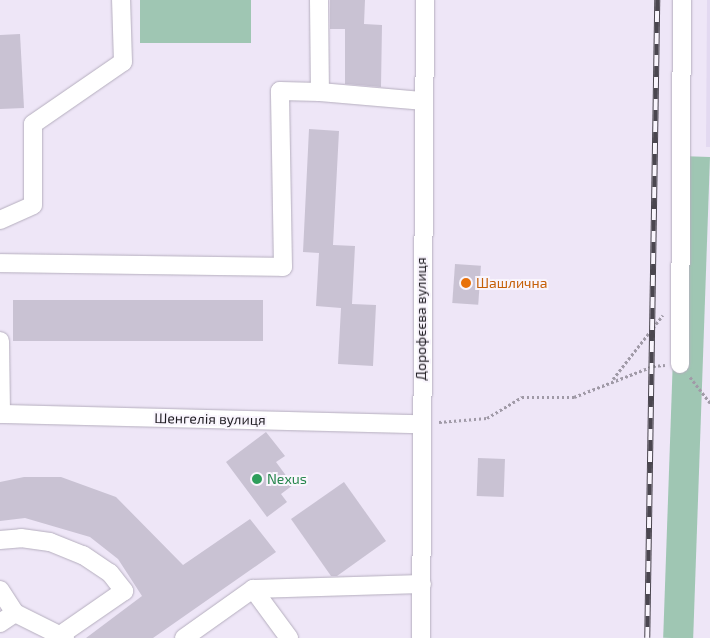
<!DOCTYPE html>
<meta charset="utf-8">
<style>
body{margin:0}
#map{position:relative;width:710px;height:638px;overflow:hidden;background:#eee6f7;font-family:"Exo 2",sans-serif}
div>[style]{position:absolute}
.built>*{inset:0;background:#e3d9f1}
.green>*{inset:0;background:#9fc6b3;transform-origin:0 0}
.building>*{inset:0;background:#c9c2d3;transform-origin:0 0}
.path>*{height:3px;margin-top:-1.5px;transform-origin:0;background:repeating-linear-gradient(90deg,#a09aa7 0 2.5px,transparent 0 5px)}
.roads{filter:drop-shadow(0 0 1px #b5aebe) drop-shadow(0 0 1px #b5aebe)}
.minor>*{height:18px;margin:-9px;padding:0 9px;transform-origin:9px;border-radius:9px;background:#fff}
.rail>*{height:5.5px;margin-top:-2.75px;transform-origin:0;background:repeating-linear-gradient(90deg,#f9f5fd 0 11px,#4a464f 0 22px);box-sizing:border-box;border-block:1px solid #4a464f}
.dots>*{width:14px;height:14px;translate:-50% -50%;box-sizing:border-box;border:2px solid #f9f5fd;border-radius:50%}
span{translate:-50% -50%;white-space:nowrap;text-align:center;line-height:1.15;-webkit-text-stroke:4px #f9f5fd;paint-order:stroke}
.food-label{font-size:14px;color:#c56008}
.left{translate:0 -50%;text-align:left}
.street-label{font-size:14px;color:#1e1b21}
.leisure-label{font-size:14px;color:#27864d}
</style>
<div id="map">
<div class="built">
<div style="clip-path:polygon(707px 0,710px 0,710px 147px,706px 147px)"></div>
</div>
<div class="green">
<div style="left:140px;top:0;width:111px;height:43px"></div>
<div style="left:680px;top:156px;width:30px;height:482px;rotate:2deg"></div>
</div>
<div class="building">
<div style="clip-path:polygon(330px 0,365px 0,364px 24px,382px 25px,381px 87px,345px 84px,345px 29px,330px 29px)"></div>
<div style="clip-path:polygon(20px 34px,24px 108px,0 109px,0 35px)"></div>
<div style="clip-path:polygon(309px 129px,339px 131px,333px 245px,355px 246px,352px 304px,376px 305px,373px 366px,338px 364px,341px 308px,316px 306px,319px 253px,303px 252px)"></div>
<div style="left:455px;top:264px;width:26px;height:39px;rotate:4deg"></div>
<div style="left:263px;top:300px;width:41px;height:250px;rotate:90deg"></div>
<div style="clip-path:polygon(266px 432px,285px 456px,276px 462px,293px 485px,281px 494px,287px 502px,267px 517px,226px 462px)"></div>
<div style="left:478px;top:458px;width:27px;height:38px;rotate:2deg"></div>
<div style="clip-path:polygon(24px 477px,61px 477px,116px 497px,183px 565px,250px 519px,276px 552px,153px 638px,86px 638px,142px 596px,118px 559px,90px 537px,25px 518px,0 521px,0 482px)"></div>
<div style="clip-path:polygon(344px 482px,386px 541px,337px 576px,331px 576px,291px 519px)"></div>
</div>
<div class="path">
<div style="left:690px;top:377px;width:33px;rotate:52deg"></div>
<div style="left:613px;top:379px;width:81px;rotate:-52deg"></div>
<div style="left:439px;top:422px;width:48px;rotate:-4.8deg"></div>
<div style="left:487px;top:418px;width:41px;rotate:-31deg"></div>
<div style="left:522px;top:397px;width:52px"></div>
<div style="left:574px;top:397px;width:85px;rotate:-21.4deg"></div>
<div style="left:653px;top:366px;width:12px;rotate:-5deg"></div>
</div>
<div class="roads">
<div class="minor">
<div style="left:319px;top:0;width:92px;rotate:89.4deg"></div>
<div style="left:320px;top:92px;width:102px;rotate:5deg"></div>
<div style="left:0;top:220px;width:36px;rotate:-24deg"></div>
<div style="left:33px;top:205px;width:81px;rotate:-90deg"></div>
<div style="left:33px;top:124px;width:109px;rotate:-34.6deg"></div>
<div style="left:123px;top:62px;width:62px;rotate:-91.8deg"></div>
<div style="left:0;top:263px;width:283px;rotate:0.8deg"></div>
<div style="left:283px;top:267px;width:176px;rotate:-91deg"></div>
<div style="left:280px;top:91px;width:40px;rotate:1.4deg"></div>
<div style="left:0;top:341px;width:73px;rotate:89.2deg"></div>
<div style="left:680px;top:364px;width:364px;rotate:-89.7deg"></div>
<div style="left:0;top:414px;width:421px;rotate:1.4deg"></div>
<div style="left:0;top:540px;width:21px;rotate:-5deg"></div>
<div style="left:21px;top:538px;width:29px;rotate:8deg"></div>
<div style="left:50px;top:542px;width:35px;rotate:22deg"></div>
<div style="left:83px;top:555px;width:32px;rotate:34deg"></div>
<div style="left:110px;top:573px;width:23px;rotate:52deg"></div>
<div style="left:124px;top:591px;width:75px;rotate:145.3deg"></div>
<div style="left:253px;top:589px;width:169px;rotate:-1.7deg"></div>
<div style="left:0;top:590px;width:27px;rotate:57deg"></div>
<div style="left:0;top:623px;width:18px;rotate:-34deg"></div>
<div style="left:15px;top:613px;width:56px;rotate:26.6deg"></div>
<div style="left:184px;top:638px;width:85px;rotate:-35.4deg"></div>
<div style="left:253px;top:589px;width:61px;rotate:53.7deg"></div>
<div style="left:421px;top:638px;width:638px;rotate:-89.64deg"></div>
</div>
</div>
<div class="rail">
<div style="left:647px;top:638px;width:638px;rotate:-89.1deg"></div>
</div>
<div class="dots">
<div style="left:466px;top:283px;background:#e8710a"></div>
<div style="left:257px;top:479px;background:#2e9e5b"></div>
</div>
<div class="food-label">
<span class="left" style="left:476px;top:283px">Шашлична</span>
</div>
<div class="street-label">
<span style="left:421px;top:319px;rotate:-90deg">Дорофєєва вулиця</span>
<span style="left:210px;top:419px;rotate:1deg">Шенгелія вулиця</span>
</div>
<div class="leisure-label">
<span class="left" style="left:267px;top:479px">Nexus</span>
</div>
</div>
